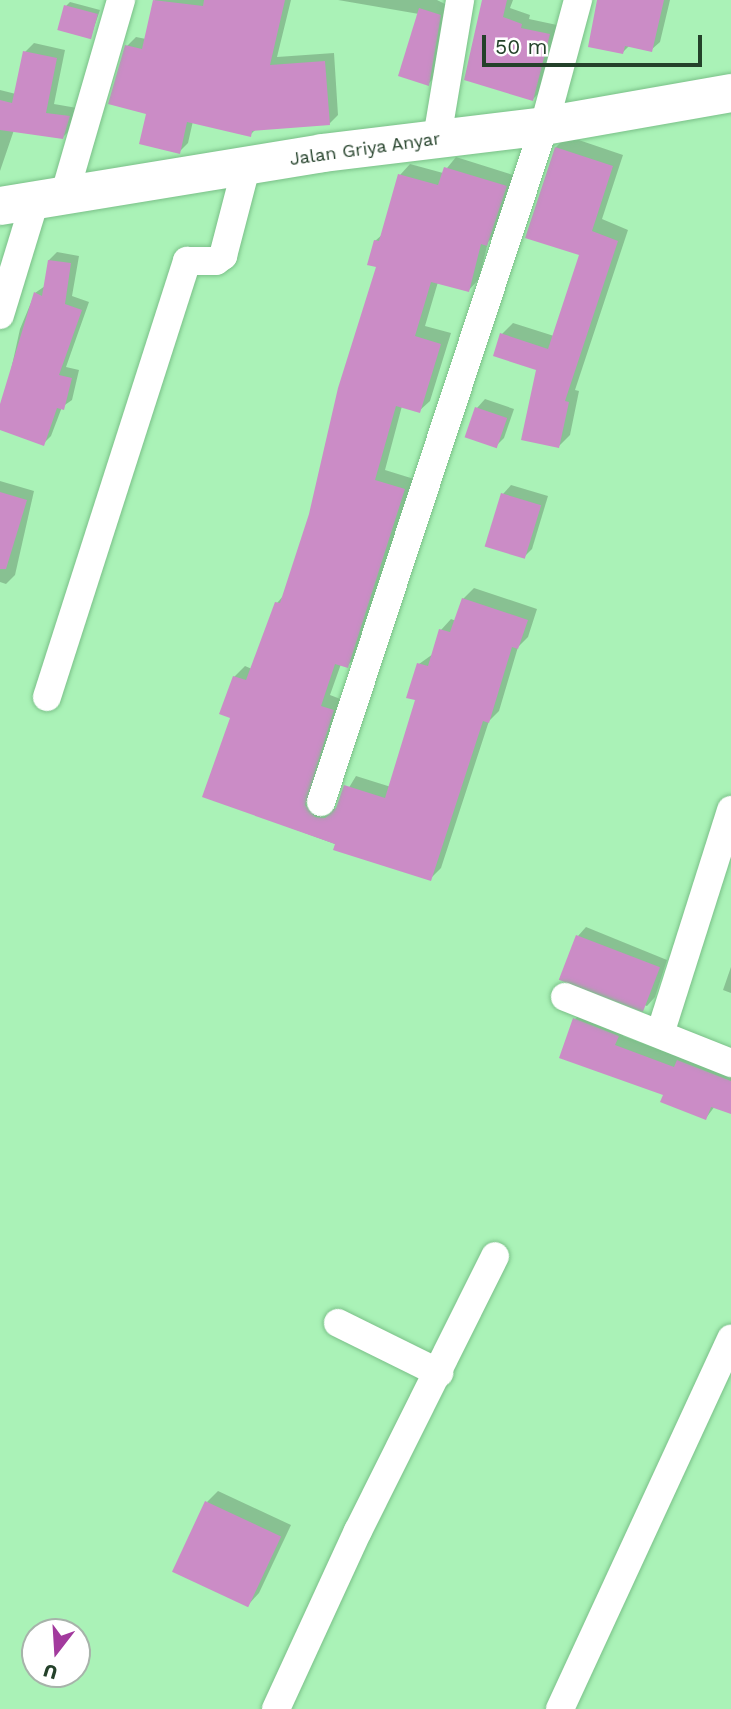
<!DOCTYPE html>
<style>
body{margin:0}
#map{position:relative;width:731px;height:1709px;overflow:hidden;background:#aaf2b7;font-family:"Work Sans",sans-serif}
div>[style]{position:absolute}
.shadow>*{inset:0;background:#0003}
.building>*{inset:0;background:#cb8cc6;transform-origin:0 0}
.roads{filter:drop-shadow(0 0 2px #7ac088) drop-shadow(0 0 2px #7ac088)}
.street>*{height:28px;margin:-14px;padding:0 14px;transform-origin:14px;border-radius:14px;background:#fff}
.secondary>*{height:38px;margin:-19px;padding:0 19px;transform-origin:19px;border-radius:19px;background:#fff}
span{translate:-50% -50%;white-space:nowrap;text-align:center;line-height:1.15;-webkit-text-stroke:6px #fff;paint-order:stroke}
.street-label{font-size:18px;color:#24412a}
.north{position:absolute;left:21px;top:1618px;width:70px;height:70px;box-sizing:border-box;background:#fff;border:2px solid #a7b3aa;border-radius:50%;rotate:197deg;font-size:19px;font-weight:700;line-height:28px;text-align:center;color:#24412a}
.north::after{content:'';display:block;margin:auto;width:24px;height:32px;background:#a23a9d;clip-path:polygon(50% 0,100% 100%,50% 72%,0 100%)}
.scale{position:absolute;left:482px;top:35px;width:220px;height:32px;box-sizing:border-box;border:4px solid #24412a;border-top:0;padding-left:9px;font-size:21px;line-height:24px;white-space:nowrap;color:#24412a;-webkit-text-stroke:5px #fff;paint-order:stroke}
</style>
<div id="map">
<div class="shadow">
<div style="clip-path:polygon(155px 0,291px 0,277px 57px,334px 53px,338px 115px,329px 124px,256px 129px,250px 135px,193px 121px,188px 143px,179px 152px,148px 112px,127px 46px,136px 37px,146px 39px)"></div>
<div style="clip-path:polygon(338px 0,437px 0,449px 6px,437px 75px,428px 84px,419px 14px)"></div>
<div style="clip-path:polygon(484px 0,513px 0,510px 8px,530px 15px,529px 19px,557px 25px,542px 90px,533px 99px)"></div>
<div style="clip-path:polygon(599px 0,670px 0,660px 42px,651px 50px,630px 45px,623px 52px)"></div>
<div style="clip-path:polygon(70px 2px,100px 10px,91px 36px,66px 6px)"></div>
<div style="clip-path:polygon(34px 43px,65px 50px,54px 104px,77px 108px,72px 128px,63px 137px,14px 130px,0 171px,0 90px,16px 94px,25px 52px)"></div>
<div style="clip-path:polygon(567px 136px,623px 155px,602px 219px,628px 230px,575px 390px,579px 391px,570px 435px,559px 446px,538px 369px,502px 334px,513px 323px,554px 336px,581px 254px,556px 147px)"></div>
<div style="clip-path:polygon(456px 157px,516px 176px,497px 233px,488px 242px,479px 279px,469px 290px,438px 282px,425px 326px,451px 333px,430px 401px,419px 411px,402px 406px,385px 470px,414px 479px,358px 655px,347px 666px,341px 664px,330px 695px,343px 700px,318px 802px,336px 809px,356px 776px,391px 787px,417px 699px,419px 664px,433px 654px,441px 630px,451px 619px,456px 621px,463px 599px,474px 588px,537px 609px,528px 637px,518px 647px,499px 711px,489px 721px,441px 868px,430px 879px,204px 796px,232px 717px,234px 677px,245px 666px,252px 669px,277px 603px,284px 595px,311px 514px,379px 266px,375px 241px,384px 233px,400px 175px,410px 164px,443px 173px)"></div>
<div style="clip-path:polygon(57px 252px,79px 256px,72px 296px,89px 302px,66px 367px,79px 370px,72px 400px,62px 407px,51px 436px,43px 444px,0 429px,0 420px,20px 329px,35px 293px,45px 286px,49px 260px)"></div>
<div style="clip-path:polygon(485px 399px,514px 409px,504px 438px,496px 446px,477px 408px)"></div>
<div style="clip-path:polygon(0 481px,34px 491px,15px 575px,6px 584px,0 582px)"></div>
<div style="clip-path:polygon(511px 485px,548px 496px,532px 549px,524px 557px,503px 494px)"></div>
<div style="clip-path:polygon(586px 927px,667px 960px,655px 997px,647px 1006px,563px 980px,578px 936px)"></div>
<div style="clip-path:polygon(731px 967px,731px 993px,723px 990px)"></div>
<div style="clip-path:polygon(583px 1011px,626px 1028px,623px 1036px,682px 1058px,731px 1067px,731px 1112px,715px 1106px,706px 1118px,666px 1094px,575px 1019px)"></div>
<div style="clip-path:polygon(218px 1491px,291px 1525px,259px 1593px,248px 1605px,207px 1502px)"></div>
</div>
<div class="building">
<div style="clip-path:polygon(153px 0,203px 6px,204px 0,285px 0,270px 65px,325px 61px,330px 125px,252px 131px,251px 137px,187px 122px,180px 154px,139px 144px,146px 114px,108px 104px,125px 45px,142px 49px)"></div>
<div style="clip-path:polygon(482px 0,507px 0,503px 17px,522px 24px,521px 28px,550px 34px,533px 101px,464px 80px)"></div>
<div style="clip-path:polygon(597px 0,664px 0,652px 52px,625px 46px,623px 54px,588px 47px)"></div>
<div style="left:64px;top:5px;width:35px;height:26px;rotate:15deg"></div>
<div style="clip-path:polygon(419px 8px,441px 15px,429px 86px,398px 76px)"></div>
<div style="clip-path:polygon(23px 51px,57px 58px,46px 113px,70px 116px,63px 139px,0 130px,0 100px,12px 103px)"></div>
<div style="clip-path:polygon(555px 147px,613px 166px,592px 231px,618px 241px,565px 401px,569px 402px,559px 448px,521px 440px,536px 370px,493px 356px,500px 333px,548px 349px,579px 255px,525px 238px)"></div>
<div style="clip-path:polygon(444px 167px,507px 186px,487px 246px,481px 244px,469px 292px,431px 282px,415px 336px,441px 344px,420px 413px,396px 406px,375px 480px,405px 489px,348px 668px,335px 664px,321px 706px,334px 710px,305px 805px,315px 817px,325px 818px,336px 808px,344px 785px,385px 798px,415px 700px,406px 698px,417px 663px,428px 666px,439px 629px,450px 632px,462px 598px,528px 620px,518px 649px,512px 647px,489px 723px,483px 721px,431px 881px,333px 850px,335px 844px,202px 797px,230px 718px,219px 714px,233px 676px,246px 680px,275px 602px,280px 603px,309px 514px,338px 388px,376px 267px,367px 265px,374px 240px,379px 241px,398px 174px,438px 185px)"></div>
<div style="clip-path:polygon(48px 260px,71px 263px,65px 304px,82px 310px,59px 375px,72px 378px,64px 410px,57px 408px,44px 446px,0 430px,0 404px,34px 292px,42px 296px)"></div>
<div style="left:475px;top:407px;width:34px;height:32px;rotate:19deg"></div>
<div style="clip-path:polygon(0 492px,27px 500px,6px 569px,0 569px)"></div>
<div style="left:501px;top:493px;width:42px;height:56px;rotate:17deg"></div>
<div style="left:576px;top:935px;width:90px;height:48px;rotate:21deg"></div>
<div style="clip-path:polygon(573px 1018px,619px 1036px,615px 1045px,674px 1067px,677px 1060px,731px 1081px,731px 1114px,711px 1107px,706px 1120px,660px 1102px,663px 1095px,559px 1058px)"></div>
<div style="left:205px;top:1501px;width:84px;height:78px;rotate:25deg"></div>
</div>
<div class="roads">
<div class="street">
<div style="left:437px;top:138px;width:140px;rotate:-80.5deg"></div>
<div style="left:65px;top:193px;width:201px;rotate:-73.8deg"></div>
<div style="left:0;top:315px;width:123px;rotate:-73deg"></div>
<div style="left:47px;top:697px;width:458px;rotate:-72.2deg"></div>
<div style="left:187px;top:261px;width:29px"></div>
<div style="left:216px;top:261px;width:9px;rotate:-36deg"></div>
<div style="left:223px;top:256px;width:91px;rotate:-75.4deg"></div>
<div style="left:321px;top:802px;width:712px;rotate:-71.74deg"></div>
<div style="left:544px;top:126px;width:131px;rotate:-74.9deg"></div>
<div style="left:565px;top:997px;width:179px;rotate:21.7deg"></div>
<div style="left:660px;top:1034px;width:235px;rotate:-72.4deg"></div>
<div style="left:338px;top:1323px;width:113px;rotate:26.3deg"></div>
<div style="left:276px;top:1709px;width:196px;rotate:-65.3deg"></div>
<div style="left:358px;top:1531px;width:307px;rotate:-63.5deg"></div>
<div style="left:560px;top:1709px;width:408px;rotate:-65.2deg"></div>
</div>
<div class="secondary">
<div style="left:0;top:206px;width:326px;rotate:-9.3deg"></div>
<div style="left:322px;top:153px;width:224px;rotate:-6.9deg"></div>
<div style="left:544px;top:126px;width:190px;rotate:-10deg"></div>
</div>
</div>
<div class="street-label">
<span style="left:365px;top:149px;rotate:-8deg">Jalan Griya Anyar</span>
</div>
<div class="north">U</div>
<div class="scale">50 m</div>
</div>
